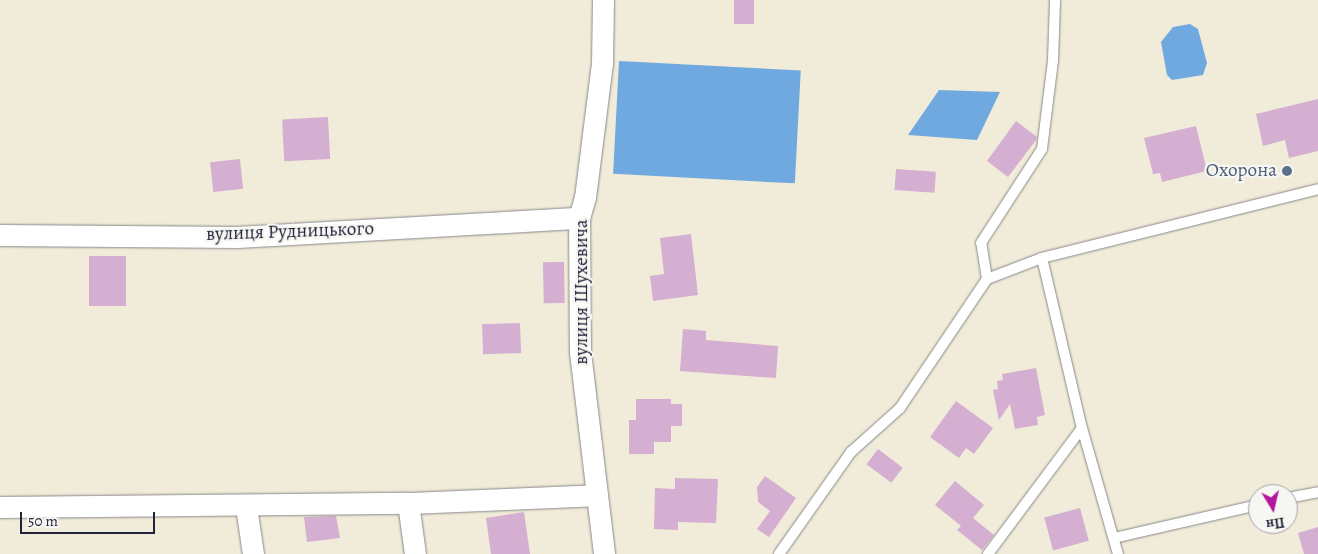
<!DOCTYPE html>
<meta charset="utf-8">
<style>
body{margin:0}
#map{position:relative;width:1318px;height:554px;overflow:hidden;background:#f0ecd9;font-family:Alegreya,serif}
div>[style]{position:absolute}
.water>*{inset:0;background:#70a9e0;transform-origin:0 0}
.building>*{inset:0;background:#d4afd1;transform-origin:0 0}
.roads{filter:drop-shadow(0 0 1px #89878a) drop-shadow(0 0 1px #89878a)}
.lane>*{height:10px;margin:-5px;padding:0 5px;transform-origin:5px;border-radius:5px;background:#fff}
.street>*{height:21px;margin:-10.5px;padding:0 10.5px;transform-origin:10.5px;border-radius:10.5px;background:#fff}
.dots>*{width:14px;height:14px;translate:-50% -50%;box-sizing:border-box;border:2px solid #f6f6f2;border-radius:50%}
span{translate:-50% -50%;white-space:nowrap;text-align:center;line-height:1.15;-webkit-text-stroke:4.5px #f6f6f2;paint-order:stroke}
.service-label{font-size:19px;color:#4e5e75}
.right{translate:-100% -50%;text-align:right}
.street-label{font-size:19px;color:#22223b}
.north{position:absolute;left:1248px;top:484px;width:50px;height:50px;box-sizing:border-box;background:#f6f6f2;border:1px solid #a1a1a9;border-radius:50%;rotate:171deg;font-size:14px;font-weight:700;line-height:20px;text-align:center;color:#22223b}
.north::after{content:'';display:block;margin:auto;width:18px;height:22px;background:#b5179e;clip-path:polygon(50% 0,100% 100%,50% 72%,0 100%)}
.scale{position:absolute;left:20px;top:512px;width:135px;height:22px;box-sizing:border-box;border:2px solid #22223b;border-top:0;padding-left:6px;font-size:15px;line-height:18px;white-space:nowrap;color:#22223b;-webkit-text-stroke:4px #f6f6f2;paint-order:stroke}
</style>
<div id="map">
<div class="water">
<div style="clip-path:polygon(1190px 24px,1198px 29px,1207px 63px,1203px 75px,1172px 80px,1167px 75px,1161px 42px,1173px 27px)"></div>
<div style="left:619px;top:61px;width:182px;height:113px;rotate:3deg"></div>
<div style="clip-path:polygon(939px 90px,1000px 92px,977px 140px,908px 135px)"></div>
</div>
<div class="building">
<div style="left:734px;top:0;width:20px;height:24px"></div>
<div style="clip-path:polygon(1318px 99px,1318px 151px,1289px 158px,1285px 140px,1263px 146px,1256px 114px)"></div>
<div style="left:328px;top:117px;width:42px;height:46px;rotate:87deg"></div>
<div style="clip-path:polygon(1016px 121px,1037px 137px,1036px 140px,1008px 177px,987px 161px)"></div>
<div style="clip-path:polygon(1196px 126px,1207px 171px,1162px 182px,1160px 173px,1153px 174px,1144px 138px)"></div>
<div style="left:240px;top:159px;width:30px;height:30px;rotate:84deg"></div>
<div style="left:896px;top:169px;width:40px;height:21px;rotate:4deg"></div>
<div style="clip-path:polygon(691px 234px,698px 295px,653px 301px,650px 276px,664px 274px,660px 238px)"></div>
<div style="left:89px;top:256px;width:37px;height:50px"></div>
<div style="left:564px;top:262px;width:41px;height:21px;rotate:89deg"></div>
<div style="left:520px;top:323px;width:30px;height:38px;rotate:88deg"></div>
<div style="clip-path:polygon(683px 329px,706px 331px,706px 340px,778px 346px,776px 378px,680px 371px)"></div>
<div style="clip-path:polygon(1036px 368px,1045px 415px,1037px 417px,1038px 425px,1015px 429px,1010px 404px,999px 420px,993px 390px,998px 389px,997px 381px,1003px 380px,1002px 374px)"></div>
<div style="clip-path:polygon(636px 399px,671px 399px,671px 404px,682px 404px,682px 426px,671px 426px,671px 442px,654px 442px,654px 454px,629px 454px,629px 420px,636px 420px)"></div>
<div style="clip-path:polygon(956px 401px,993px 428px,974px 454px,966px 448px,959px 458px,930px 437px)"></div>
<div style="left:878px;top:449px;width:31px;height:19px;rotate:37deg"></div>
<div style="clip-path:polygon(765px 476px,796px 498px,769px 537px,757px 529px,770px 511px,758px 502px,757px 487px)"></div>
<div style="clip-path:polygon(675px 478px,718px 479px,716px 523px,678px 522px,678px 530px,654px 529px,655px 488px,675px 489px)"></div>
<div style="clip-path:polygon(955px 481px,984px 505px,973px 518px,994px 535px,982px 550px,957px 530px,961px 526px,935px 505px)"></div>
<div style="left:1080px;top:508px;width:34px;height:37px;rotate:75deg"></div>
<div style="clip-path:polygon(524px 512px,530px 554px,491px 554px,486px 518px)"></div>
<div style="clip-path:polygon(336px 516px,340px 538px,307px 542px,304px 517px)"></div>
<div style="clip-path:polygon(1318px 527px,1318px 554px,1304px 554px,1298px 533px)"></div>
</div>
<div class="roads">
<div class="lane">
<div style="left:1042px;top:258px;width:175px;rotate:76.8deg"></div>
<div style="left:1082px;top:428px;width:131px;rotate:74.1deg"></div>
<div style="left:987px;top:279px;width:36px;rotate:-99deg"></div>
<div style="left:981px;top:243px;width:112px;rotate:-57deg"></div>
<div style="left:1042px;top:149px;width:89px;rotate:-82.9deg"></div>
<div style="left:1053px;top:61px;width:61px;rotate:-88.1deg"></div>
<div style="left:1288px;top:498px;width:31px;rotate:-11deg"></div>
<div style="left:1114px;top:538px;width:148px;rotate:-12.9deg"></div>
<div style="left:779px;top:554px;width:125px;rotate:-54.8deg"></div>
<div style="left:851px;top:452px;width:66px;rotate:-41.9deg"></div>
<div style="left:900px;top:408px;width:156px;rotate:-56deg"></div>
<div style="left:987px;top:279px;width:59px;rotate:-20.9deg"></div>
<div style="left:1042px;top:258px;width:284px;rotate:-14deg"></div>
<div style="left:988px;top:554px;width:157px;rotate:-53.3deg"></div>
</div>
<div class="street">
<div style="left:603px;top:0;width:63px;rotate:90.9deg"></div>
<div style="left:602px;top:63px;width:135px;rotate:97.2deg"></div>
<div style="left:585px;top:197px;width:22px;rotate:106deg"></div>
<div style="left:579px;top:218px;width:134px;rotate:89.6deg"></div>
<div style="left:580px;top:352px;width:203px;rotate:83.2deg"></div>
<div style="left:0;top:235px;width:237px;rotate:0.5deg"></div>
<div style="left:237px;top:237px;width:343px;rotate:-3.2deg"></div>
<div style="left:408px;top:503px;width:51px;rotate:82.2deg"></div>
<div style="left:246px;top:506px;width:49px;rotate:81.7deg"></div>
<div style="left:0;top:507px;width:408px;rotate:-0.6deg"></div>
<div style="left:408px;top:503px;width:189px;rotate:-2.4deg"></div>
</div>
</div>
<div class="dots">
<div style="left:1287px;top:171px;background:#5c6f8a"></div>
</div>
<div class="service-label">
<span class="right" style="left:1277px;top:171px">Охорона</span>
</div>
<div class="street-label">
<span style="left:290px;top:232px;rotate:-2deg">вулиця Рудницького</span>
<span style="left:582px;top:292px;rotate:-90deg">вулиця Шухевича</span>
</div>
<div class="north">Пн</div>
<div class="scale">50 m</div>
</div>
